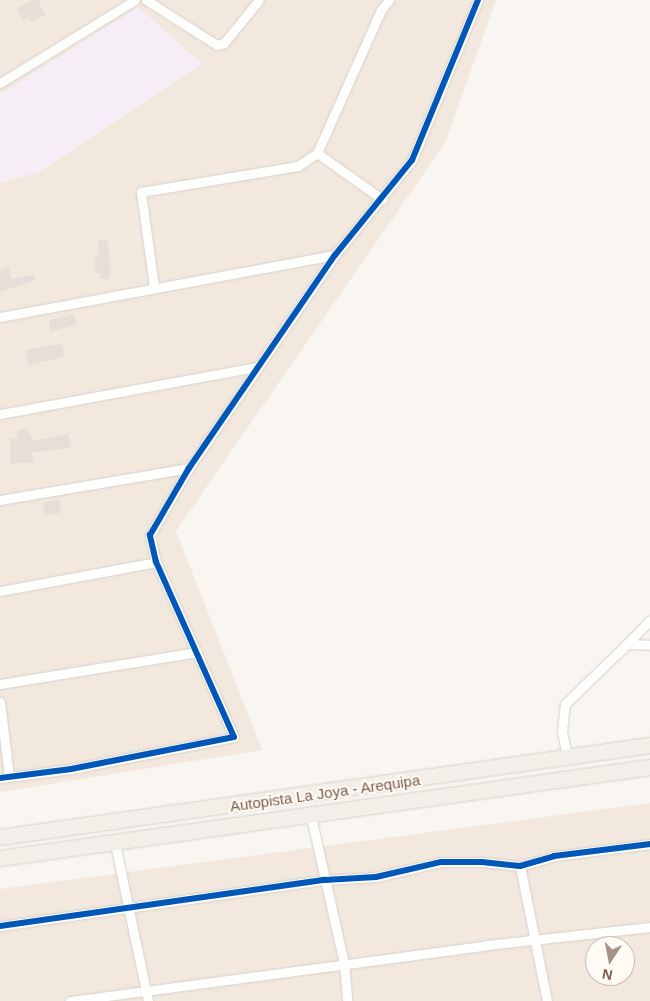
<!DOCTYPE html>
<style>
body{margin:0}
#map{position:relative;width:650px;height:1001px;overflow:hidden;background:#f9f5f0;font-family:Helvetica,sans-serif}
div>[style]{position:absolute}
.residential>*{inset:0;background:#f2e8de}
.education>*{inset:0;background:#f6eef6}
.building>*{inset:0;background:#e6ded7;transform-origin:0 0}
.roads{filter:drop-shadow(0 0 1px #d7d1cb) drop-shadow(0 0 1px #d7d1cb)}
.street>*{height:9px;margin:-4.5px;padding:0 4.5px;transform-origin:4.5px;border-radius:4.5px;background:#fefefd}
.primary>*{height:15px;margin:-7.5px;padding:0 7.5px;transform-origin:7.5px;border-radius:7.5px;background:#f3eee8}
.cycleway>*{height:6px;margin:-3px;padding:0 3px;transform-origin:3px;border-radius:3px;background:#0057b8}
span{translate:-50% -50%;white-space:nowrap;text-align:center;line-height:1.15;-webkit-text-stroke:4px #fffaf3;paint-order:stroke}
.street-label{font-size:15px;color:#7a5c4d}
.north{position:absolute;left:585px;top:936px;width:50px;height:50px;box-sizing:border-box;background:#fffaf3;border:1px solid #cabbb1;border-radius:50%;rotate:191deg;font-size:14px;font-weight:700;line-height:20px;text-align:center;color:#7a5c4d}
.north::after{content:'';display:block;margin:auto;width:18px;height:22px;background:#a69286;clip-path:polygon(50% 0,100% 100%,50% 72%,0 100%)}
</style>
<div id="map">
<div class="residential">
<div style="clip-path:polygon(0 0,496px 0,445px 143px,176px 531px,262px 750px,0 792px)"></div>
<div style="clip-path:polygon(evenodd,650px 803px,650px 1001px,0 1001px,0 889px,650px 803px,595px 946px,625px 946px,625px 976px,595px 976px,595px 946px)"></div>
</div>
<div class="education">
<div style="clip-path:polygon(138px 7px,202px 64px,39px 172px,0 183px,0 94px)"></div>
</div>
<div class="building">
<div style="clip-path:polygon(33px 0,38px 0,45px 15px,31px 22px,29px 17px,23px 20px,17px 8px)"></div>
<div style="clip-path:polygon(107px 239px,111px 271px,109px 279px,101px 279px,100px 273px,96px 273px,94px 258px,99px 257px,98px 240px)"></div>
<div style="clip-path:polygon(9px 267px,11px 279px,34px 275px,36px 280px,0 292px,0 270px)"></div>
<div style="clip-path:polygon(74px 314px,77px 324px,50px 332px,49px 320px)"></div>
<div style="clip-path:polygon(62px 344px,64px 357px,28px 365px,25px 350px)"></div>
<div style="clip-path:polygon(28px 428px,33px 441px,68px 434px,71px 448px,32px 452px,34px 462px,10px 464px,10px 438px,18px 439px,17px 430px)"></div>
<div style="left:59px;top:500px;width:13px;height:16px;rotate:81deg"></div>
</div>
<div class="roads">
<div class="street">
<div style="left:146px;top:0;width:84px;rotate:32.4deg"></div>
<div style="left:217px;top:45px;width:7px;rotate:-16deg"></div>
<div style="left:224px;top:43px;width:55px;rotate:-50.9deg"></div>
<div style="left:0;top:83px;width:158px;rotate:-31.6deg"></div>
<div style="left:317px;top:153px;width:80px;rotate:35.3deg"></div>
<div style="left:154px;top:287px;width:96px;rotate:-97.8deg"></div>
<div style="left:141px;top:192px;width:159px;rotate:-9.4deg"></div>
<div style="left:298px;top:166px;width:23px;rotate:-34deg"></div>
<div style="left:317px;top:153px;width:157px;rotate:-65.9deg"></div>
<div style="left:381px;top:10px;width:13px;rotate:-51deg"></div>
<div style="left:0;top:317px;width:341px;rotate:-10.5deg"></div>
<div style="left:0;top:414px;width:261px;rotate:-10.4deg"></div>
<div style="left:0;top:500px;width:192px;rotate:-9.6deg"></div>
<div style="left:0;top:591px;width:159px;rotate:-10.5deg"></div>
<div style="left:627px;top:644px;width:33px;rotate:-46deg"></div>
<div style="left:0;top:684px;width:200px;rotate:-9.2deg"></div>
<div style="left:0;top:702px;width:75px;rotate:83.1deg"></div>
<div style="left:567px;top:757px;width:26px;rotate:-101deg"></div>
<div style="left:562px;top:731px;width:27px;rotate:-84deg"></div>
<div style="left:565px;top:704px;width:86px;rotate:-44.1deg"></div>
<div style="left:627px;top:644px;width:23px;rotate:2deg"></div>
<div style="left:0;top:778px;width:72px;rotate:-7.2deg"></div>
<div style="left:71px;top:769px;width:166px;rotate:-11.1deg"></div>
<div style="left:234px;top:737px;width:192px;rotate:-114deg"></div>
<div style="left:156px;top:562px;width:28px;rotate:-103deg"></div>
<div style="left:150px;top:535px;width:78px;rotate:-59.8deg"></div>
<div style="left:189px;top:468px;width:258px;rotate:-55.6deg"></div>
<div style="left:335px;top:255px;width:122px;rotate:-51deg"></div>
<div style="left:412px;top:160px;width:173px;rotate:-67.6deg"></div>
<div style="left:311px;top:817px;width:150px;rotate:77.3deg"></div>
<div style="left:344px;top:963px;width:38px;rotate:85deg"></div>
<div style="left:115px;top:844px;width:160px;rotate:78.1deg"></div>
<div style="left:520px;top:866px;width:138px;rotate:78.7deg"></div>
<div style="left:0;top:926px;width:328px;rotate:-8.1deg"></div>
<div style="left:325px;top:880px;width:51px;rotate:-3.4deg"></div>
<div style="left:376px;top:877px;width:67px;rotate:-13deg"></div>
<div style="left:441px;top:862px;width:41px"></div>
<div style="left:482px;top:862px;width:38px;rotate:6deg"></div>
<div style="left:520px;top:866px;width:35px;rotate:-16deg"></div>
<div style="left:554px;top:856px;width:97px;rotate:-7.1deg"></div>
<div style="left:70px;top:1001px;width:421px;rotate:-7.6deg"></div>
<div style="left:487px;top:945px;width:164px;rotate:-6.3deg"></div>
</div>
<div class="primary">
<div style="left:0;top:837px;width:656px;rotate:-8.06deg"></div>
<div style="left:0;top:858px;width:656px;rotate:-7.97deg"></div>
</div>
</div>
<div class="cycleway">
<div style="left:0;top:778px;width:72px;rotate:-7.2deg"></div>
<div style="left:71px;top:769px;width:166px;rotate:-11.1deg"></div>
<div style="left:234px;top:737px;width:192px;rotate:-114deg"></div>
<div style="left:156px;top:562px;width:28px;rotate:-103deg"></div>
<div style="left:150px;top:535px;width:78px;rotate:-59.8deg"></div>
<div style="left:189px;top:468px;width:258px;rotate:-55.6deg"></div>
<div style="left:335px;top:255px;width:122px;rotate:-51deg"></div>
<div style="left:412px;top:160px;width:173px;rotate:-67.6deg"></div>
<div style="left:0;top:926px;width:328px;rotate:-8.1deg"></div>
<div style="left:325px;top:880px;width:51px;rotate:-3.4deg"></div>
<div style="left:376px;top:877px;width:67px;rotate:-13deg"></div>
<div style="left:441px;top:862px;width:41px"></div>
<div style="left:482px;top:862px;width:38px;rotate:6deg"></div>
<div style="left:520px;top:866px;width:35px;rotate:-16deg"></div>
<div style="left:554px;top:856px;width:97px;rotate:-7.1deg"></div>
</div>
<div class="street-label">
<span style="left:325px;top:793px;rotate:-8deg">Autopista La Joya - Arequipa</span>
</div>
<div class="north">N</div>
</div>
